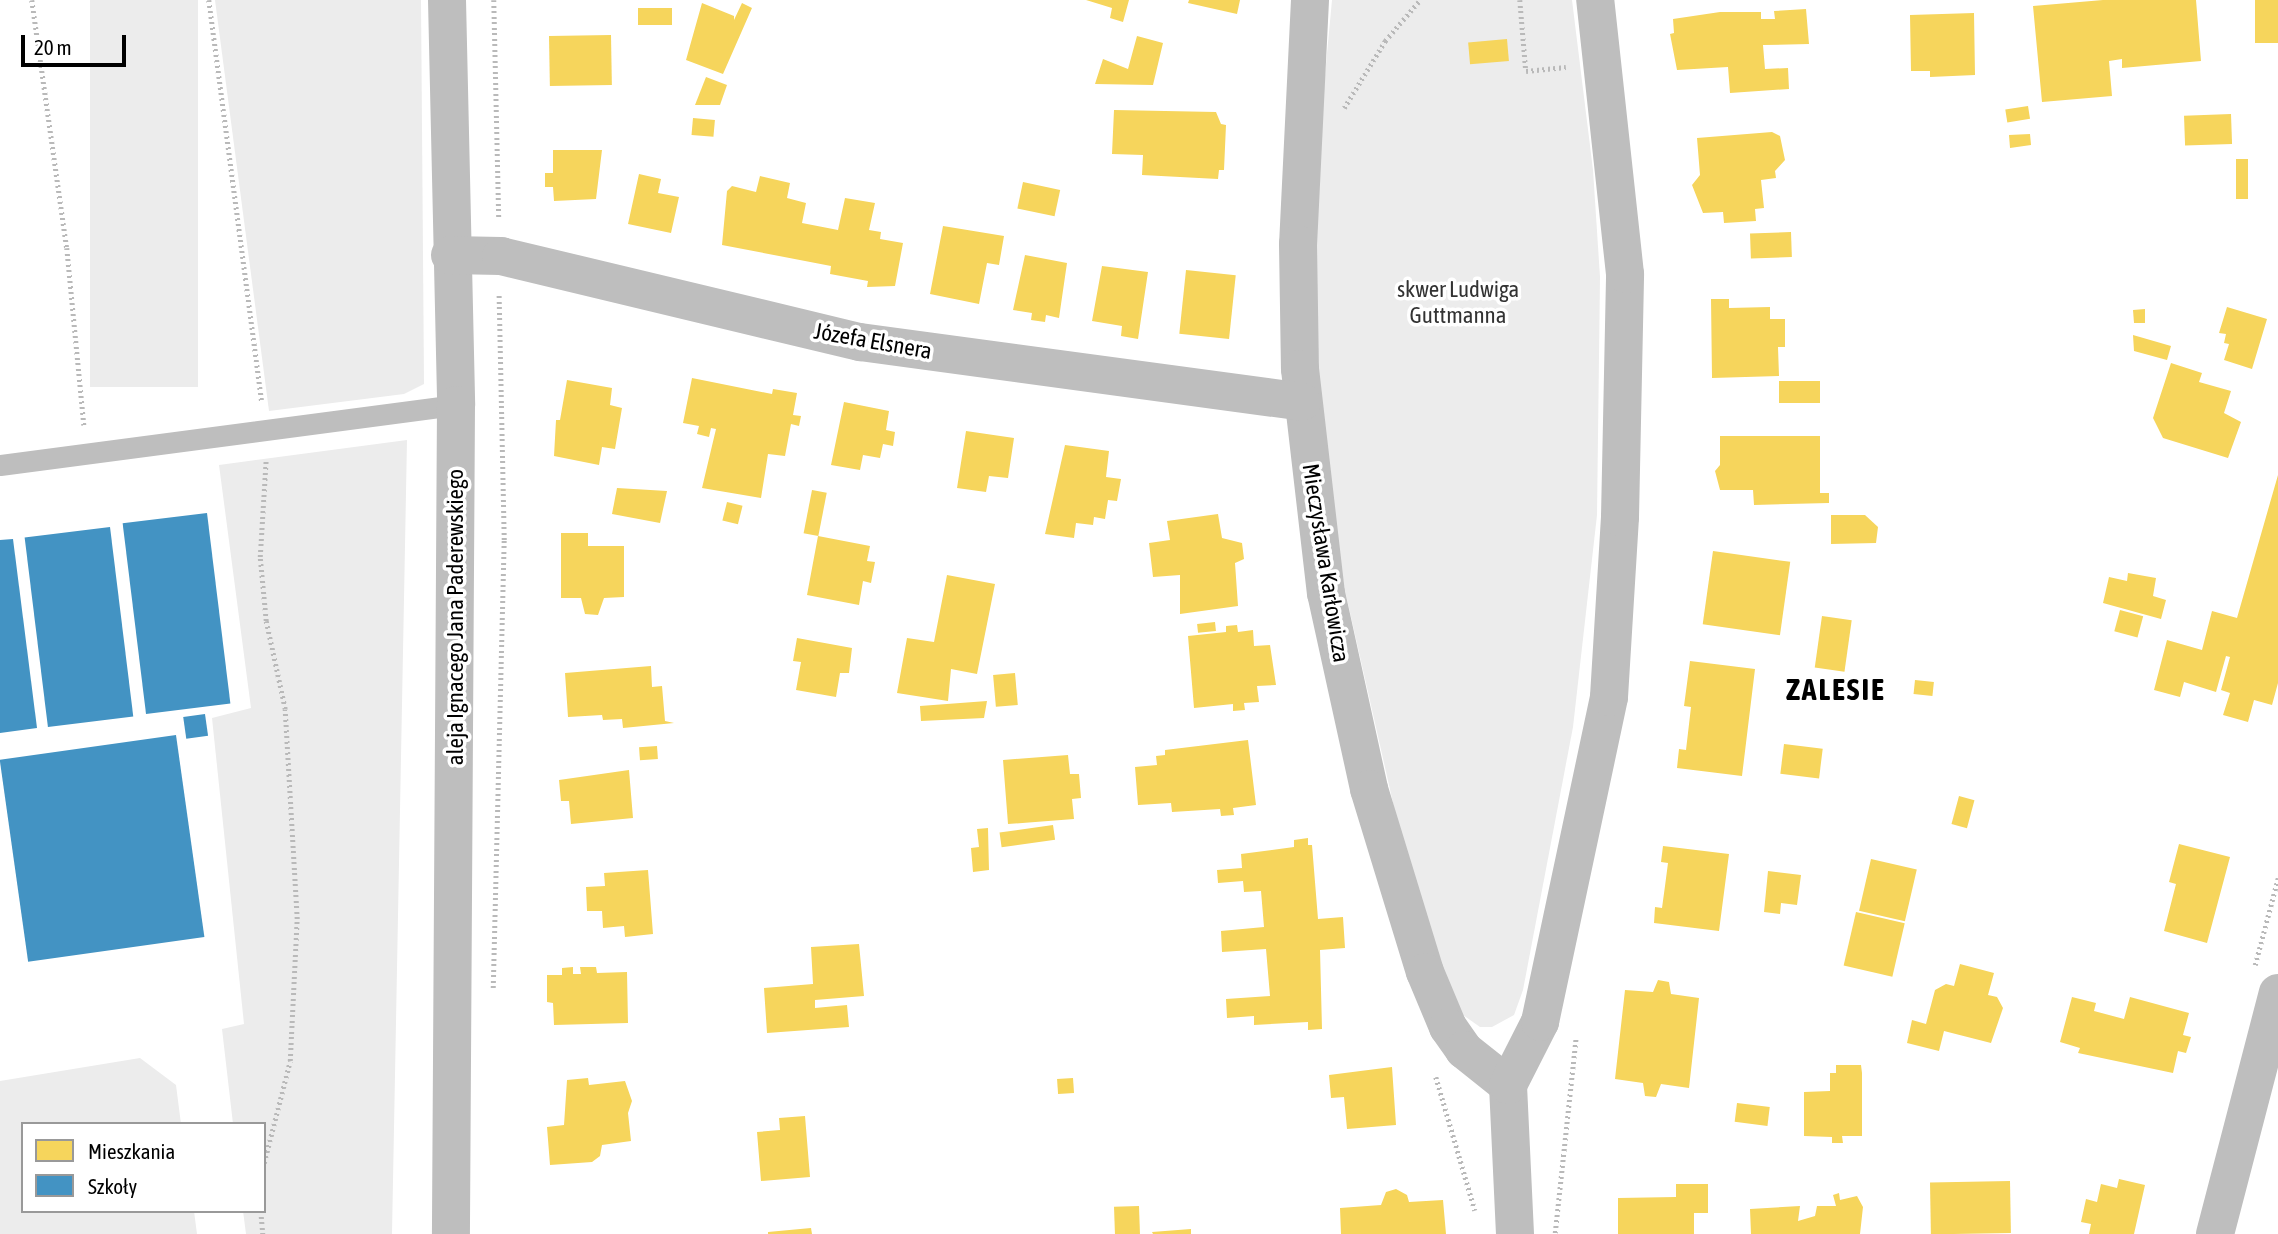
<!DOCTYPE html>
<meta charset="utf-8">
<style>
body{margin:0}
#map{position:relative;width:2278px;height:1234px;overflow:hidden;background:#fff;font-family:"Asap Condensed",sans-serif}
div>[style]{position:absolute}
.green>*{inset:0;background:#ececec;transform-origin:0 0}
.homes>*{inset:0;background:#f6d55c;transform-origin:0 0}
.schools>*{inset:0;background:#4393c3;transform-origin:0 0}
.path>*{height:4.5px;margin-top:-2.25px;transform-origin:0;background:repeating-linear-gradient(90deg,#b9b9b9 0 2px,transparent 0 5.5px)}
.service>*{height:21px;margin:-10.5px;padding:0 10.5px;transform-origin:10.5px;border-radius:10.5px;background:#bebebe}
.minor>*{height:38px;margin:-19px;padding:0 19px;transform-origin:19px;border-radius:19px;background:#bebebe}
span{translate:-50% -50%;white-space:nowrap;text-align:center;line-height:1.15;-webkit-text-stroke:7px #fff;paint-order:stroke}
.park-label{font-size:23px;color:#333}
.street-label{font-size:23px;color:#000}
.district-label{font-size:30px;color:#000;font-weight:700;letter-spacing:2px}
.legend{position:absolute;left:21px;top:1122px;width:245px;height:91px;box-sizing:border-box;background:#fff;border:2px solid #999;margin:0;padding:9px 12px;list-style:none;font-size:21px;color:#000}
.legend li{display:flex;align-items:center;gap:14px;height:35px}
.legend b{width:35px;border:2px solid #999}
.scale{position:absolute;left:21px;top:35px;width:105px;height:32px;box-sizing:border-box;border:4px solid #000;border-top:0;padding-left:9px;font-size:21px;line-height:24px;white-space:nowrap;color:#000;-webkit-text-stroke:5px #fff;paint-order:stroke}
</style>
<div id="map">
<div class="green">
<div style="left:90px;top:0;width:108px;height:387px"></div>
<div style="clip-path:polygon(215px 0,421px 0,424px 384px,404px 394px,269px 411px)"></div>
<div style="clip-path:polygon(1332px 0,1572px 0,1593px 170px,1600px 277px,1597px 515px,1573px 727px,1523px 990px,1514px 1015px,1492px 1027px,1480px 1027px,1463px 1015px,1441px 966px,1403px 847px,1344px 586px,1322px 445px,1314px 257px,1317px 161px)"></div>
<div style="clip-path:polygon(407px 440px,392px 1234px,246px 1234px,243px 1211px,264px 1211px,264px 1124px,233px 1124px,222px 1029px,244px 1024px,212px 718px,251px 708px,219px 465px)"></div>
<div style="clip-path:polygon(140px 1058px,176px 1085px,181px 1124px,23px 1124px,23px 1211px,194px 1211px,197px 1234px,0 1234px,0 1081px)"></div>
</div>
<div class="homes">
<div style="clip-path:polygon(1086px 0,1129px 0,1123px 22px,1110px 18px,1112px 8px)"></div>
<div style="clip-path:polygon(1189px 0,1240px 0,1237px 14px,1188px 3px)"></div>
<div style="clip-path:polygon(2103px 0,2196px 0,2201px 61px,2122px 68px,2122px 59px,2109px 61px,2112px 96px,2042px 102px,2033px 6px)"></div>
<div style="left:2255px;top:0;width:23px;height:43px"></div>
<div style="clip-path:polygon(702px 3px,734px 16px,734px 20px,742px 3px,752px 8px,723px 74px,686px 60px)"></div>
<div style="left:638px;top:8px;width:34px;height:17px"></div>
<div style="clip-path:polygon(1806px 9px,1809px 44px,1763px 45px,1765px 69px,1788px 68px,1789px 89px,1730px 93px,1728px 67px,1677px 70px,1670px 34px,1674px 33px,1673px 19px,1720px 12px,1761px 12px,1761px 19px,1775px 19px,1774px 11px)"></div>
<div style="clip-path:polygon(1974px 13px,1975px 75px,1930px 77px,1930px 71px,1911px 71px,1910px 15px)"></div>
<div style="left:611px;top:35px;width:50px;height:62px;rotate:89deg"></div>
<div style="clip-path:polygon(1137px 36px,1163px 43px,1153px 85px,1095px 84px,1103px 59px,1128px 69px)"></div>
<div style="left:1507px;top:39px;width:22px;height:39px;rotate:85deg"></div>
<div style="clip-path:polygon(706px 77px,727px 85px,720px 105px,695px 105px)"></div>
<div style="left:2028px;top:106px;width:13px;height:23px;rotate:81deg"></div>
<div style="clip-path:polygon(1114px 110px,1216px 112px,1221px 124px,1226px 125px,1224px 170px,1219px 170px,1218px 179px,1142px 175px,1143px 155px,1112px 154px)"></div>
<div style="left:2231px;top:114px;width:30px;height:47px;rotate:88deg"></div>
<div style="left:693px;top:118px;width:22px;height:17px;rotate:5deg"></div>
<div style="clip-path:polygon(1772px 132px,1780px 136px,1785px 160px,1775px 171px,1776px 178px,1761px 180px,1764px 208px,1755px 209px,1756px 221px,1724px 223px,1723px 212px,1703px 213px,1692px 185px,1700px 175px,1697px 138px)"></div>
<div style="clip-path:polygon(2030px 134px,2031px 145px,2010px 148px,2009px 135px)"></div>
<div style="clip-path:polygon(553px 150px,602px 150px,596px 199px,554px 201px,553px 187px,545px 187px,545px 173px,553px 173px)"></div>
<div style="left:2236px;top:159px;width:12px;height:40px"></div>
<div style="clip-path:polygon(639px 174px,661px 179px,658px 193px,679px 197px,671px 233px,628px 224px)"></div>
<div style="clip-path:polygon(760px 176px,790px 183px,787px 198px,806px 203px,802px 223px,838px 230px,845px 198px,875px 203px,869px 230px,881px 232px,880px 239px,903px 243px,895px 286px,867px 287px,868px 281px,830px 274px,831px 266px,722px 245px,727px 191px,732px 186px,756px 192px)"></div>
<div style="left:1023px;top:182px;width:38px;height:27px;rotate:12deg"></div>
<div style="clip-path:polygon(943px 226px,1004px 236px,999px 265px,987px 263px,979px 304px,930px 294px)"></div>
<div style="left:1791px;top:232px;width:25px;height:41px;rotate:88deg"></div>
<div style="clip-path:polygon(1025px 255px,1067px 263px,1059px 318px,1046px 315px,1045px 322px,1031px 320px,1032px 313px,1013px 310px)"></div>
<div style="clip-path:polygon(1102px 266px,1148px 272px,1138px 339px,1121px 336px,1122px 326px,1092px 321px)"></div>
<div style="left:1186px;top:270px;width:50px;height:64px;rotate:6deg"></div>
<div style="clip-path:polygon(1711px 299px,1729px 299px,1729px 308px,1770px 307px,1770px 319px,1785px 319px,1785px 347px,1778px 347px,1779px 376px,1712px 378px)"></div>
<div style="clip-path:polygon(2227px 307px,2267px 319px,2252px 369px,2224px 360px,2229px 344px,2224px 343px,2226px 334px,2219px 333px)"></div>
<div style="clip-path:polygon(2145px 309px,2145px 323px,2134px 323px,2133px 310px)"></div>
<div style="clip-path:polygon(2133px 335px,2171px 346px,2167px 360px,2134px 351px)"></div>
<div style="clip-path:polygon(2171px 363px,2202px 373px,2199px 382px,2231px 391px,2224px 413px,2241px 422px,2228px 458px,2163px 438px,2153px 418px)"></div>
<div style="clip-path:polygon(692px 378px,772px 394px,773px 389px,797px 393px,793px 415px,801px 416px,799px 426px,791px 424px,785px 456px,768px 454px,761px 498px,702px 488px,716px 429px,711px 428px,709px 437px,697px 434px,699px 426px,683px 423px)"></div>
<div style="clip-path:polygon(567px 380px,612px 388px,610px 405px,622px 408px,615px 449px,602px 447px,599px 465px,554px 456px,556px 420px,560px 420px)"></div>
<div style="left:1820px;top:381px;width:22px;height:41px;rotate:90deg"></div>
<div style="clip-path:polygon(844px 402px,889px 411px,886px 430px,895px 432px,893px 446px,883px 444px,880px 458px,863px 455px,860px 470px,831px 465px)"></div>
<div style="clip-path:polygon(966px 431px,1014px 438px,1008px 478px,989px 476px,986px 492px,957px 488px)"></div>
<div style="clip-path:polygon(1720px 436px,1820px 436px,1820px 493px,1829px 493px,1829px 503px,1754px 505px,1753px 490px,1720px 490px,1715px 471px,1720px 465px)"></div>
<div style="clip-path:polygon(1065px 445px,1109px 451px,1106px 477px,1121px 479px,1117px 501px,1108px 500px,1105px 519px,1094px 517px,1093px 525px,1076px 523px,1074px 538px,1045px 534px)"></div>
<div style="clip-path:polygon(2278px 475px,2278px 683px,2272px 705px,2254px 700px,2248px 722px,2223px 715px,2230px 693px,2221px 690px,2230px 657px,2226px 656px,2216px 692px,2184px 682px,2180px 697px,2154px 690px,2167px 640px,2202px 650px,2212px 611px,2237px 618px)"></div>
<div style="clip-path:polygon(617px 488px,667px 491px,660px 523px,612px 514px)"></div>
<div style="left:812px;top:490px;width:15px;height:44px;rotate:11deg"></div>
<div style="left:727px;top:502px;width:16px;height:19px;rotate:14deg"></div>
<div style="clip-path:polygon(1218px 514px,1222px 538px,1242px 543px,1244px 559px,1235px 563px,1238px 606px,1180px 614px,1180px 575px,1153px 577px,1149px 543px,1170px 540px,1167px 521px)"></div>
<div style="clip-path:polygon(1831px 515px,1865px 515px,1878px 527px,1876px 543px,1831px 544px)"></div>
<div style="clip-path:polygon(561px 533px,588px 533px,588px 546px,624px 546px,624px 597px,604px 598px,598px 615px,585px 614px,581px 598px,561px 598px)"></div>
<div style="clip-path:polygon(818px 536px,870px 546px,867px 561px,875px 562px,871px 583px,863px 581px,859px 605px,807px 595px)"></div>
<div style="left:1713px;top:551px;width:78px;height:74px;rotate:8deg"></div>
<div style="clip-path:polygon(2128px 573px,2156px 578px,2153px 596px,2166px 600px,2161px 619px,2103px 603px,2109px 577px,2127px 581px)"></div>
<div style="clip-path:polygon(947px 575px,995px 584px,977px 674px,951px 669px,948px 701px,897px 693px,907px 638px,934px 642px)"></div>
<div style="left:2120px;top:610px;width:24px;height:22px;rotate:15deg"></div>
<div style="left:1822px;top:616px;width:30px;height:52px;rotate:8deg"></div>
<div style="left:1215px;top:622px;width:9px;height:18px;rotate:84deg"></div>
<div style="clip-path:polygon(1237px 625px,1238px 632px,1253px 630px,1254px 646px,1270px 645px,1276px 685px,1257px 686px,1259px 702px,1244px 703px,1245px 710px,1233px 711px,1233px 704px,1194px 708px,1188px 636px,1226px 632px,1226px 626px)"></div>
<div style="clip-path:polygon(797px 638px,852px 648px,849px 673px,840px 673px,836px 697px,796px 690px,801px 662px,793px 661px)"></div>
<div style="clip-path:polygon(1690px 661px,1755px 669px,1742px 776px,1677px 768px,1679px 749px,1686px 750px,1691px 707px,1684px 706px)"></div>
<div style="clip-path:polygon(651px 666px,652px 687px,662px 686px,665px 721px,674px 723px,623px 728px,622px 719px,603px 720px,602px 715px,568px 717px,565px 673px)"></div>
<div style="left:1015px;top:673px;width:32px;height:22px;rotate:85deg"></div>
<div style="left:1915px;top:680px;width:19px;height:14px;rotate:6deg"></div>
<div style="clip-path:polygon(987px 701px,984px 718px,921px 721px,920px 706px)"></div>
<div style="clip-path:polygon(1248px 740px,1256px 805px,1233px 808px,1234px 815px,1221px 816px,1220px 809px,1172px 812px,1171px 803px,1138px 805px,1135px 767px,1157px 765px,1156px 756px,1165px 755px,1165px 750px)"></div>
<div style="left:1784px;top:744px;width:39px;height:30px;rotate:7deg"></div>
<div style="left:657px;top:746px;width:13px;height:18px;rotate:86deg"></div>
<div style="clip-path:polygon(1068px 755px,1070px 774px,1079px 774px,1081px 798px,1072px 799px,1074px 819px,1008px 824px,1003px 760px)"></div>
<div style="clip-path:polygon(629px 770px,633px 818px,571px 824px,569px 801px,561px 801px,559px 780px)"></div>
<div style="left:1959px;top:796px;width:16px;height:29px;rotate:15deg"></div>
<div style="left:1053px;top:825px;width:15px;height:54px;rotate:82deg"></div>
<div style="clip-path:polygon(988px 828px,989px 870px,973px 872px,971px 848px,979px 847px,977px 829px)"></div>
<div style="clip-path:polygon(1308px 838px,1308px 845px,1312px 845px,1318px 919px,1343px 917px,1345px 948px,1320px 950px,1322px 1029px,1308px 1030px,1308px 1022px,1254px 1025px,1254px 1016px,1227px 1018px,1226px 999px,1270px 996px,1266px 949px,1222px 952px,1221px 931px,1264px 927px,1261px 891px,1244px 892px,1243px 881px,1218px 883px,1217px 870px,1242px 868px,1241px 854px,1294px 847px,1294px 840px)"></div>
<div style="clip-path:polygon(2179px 844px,2230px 857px,2207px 943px,2164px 931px,2176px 884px,2169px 882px)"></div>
<div style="clip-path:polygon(1663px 846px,1729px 854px,1719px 931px,1654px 923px,1655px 907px,1662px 908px,1665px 886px,1668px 863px,1661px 862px)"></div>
<div style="left:1871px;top:859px;width:47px;height:53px;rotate:13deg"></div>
<div style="clip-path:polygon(648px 870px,653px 934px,625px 937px,624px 926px,603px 928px,602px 911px,587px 911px,586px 887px,605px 886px,604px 873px)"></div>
<div style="clip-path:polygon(1768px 871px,1801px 875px,1797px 905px,1781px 903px,1780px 914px,1764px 912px)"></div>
<div style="left:1856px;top:912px;width:50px;height:55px;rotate:13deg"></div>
<div style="clip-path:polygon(859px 944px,864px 996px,815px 1000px,815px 1008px,847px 1005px,849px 1027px,767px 1033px,764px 988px,813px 984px,811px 947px)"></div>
<div style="clip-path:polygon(1960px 964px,1994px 973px,1988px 995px,1997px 997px,2003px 1008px,1991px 1043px,1944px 1031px,1939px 1051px,1907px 1043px,1912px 1020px,1926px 1024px,1935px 990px,1946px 984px,1954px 986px)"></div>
<div style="clip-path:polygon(573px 967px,573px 974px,581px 974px,580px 967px,596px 967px,597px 973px,627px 972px,628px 1023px,554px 1025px,553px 1003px,547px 1002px,547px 975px,562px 975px,562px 968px)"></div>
<div style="clip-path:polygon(1658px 980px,1669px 982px,1671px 994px,1699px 998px,1689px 1088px,1661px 1084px,1656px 1097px,1645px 1096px,1643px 1083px,1615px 1079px,1625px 990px,1653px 992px)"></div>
<div style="clip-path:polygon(2072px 997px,2096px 1003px,2094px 1011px,2124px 1019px,2130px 997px,2189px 1013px,2183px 1035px,2191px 1037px,2186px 1053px,2178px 1051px,2173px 1073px,2078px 1053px,2080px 1048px,2060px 1042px)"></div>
<div style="clip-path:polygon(1836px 1065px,1861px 1065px,1862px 1073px,1862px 1136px,1842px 1136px,1843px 1143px,1832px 1143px,1832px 1137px,1804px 1136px,1804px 1092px,1830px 1091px,1830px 1073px,1836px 1073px)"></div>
<div style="clip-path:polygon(1392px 1067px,1396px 1125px,1347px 1129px,1344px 1097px,1331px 1098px,1329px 1075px)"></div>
<div style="clip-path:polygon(588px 1078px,589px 1085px,625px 1081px,632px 1101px,628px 1113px,631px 1141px,602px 1145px,600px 1156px,592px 1162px,550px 1165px,547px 1127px,564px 1125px,567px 1080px)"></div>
<div style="left:1073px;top:1078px;width:15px;height:16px;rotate:86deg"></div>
<div style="left:1737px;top:1103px;width:33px;height:19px;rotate:7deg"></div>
<div style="clip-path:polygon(805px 1116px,810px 1177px,761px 1181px,757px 1132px,780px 1130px,779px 1118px)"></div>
<div style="clip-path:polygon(2119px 1179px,2145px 1185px,2134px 1234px,2089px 1234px,2091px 1224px,2081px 1222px,2086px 1199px,2097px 1202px,2101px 1184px,2117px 1188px)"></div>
<div style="left:2010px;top:1181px;width:52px;height:80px;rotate:89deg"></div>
<div style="clip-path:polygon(1676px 1184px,1708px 1184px,1708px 1213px,1694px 1213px,1694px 1234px,1618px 1234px,1618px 1198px,1676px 1197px)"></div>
<div style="clip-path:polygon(1396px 1189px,1407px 1195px,1409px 1202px,1443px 1200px,1446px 1234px,1341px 1234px,1340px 1208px,1381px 1205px,1386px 1192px)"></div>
<div style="clip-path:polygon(1839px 1193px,1840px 1200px,1857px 1196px,1863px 1207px,1860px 1234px,1751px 1234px,1750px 1209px,1800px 1206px,1798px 1221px,1815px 1216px,1817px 1206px,1836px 1206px,1833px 1195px)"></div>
<div style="left:1139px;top:1206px;width:28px;height:25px;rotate:88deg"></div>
<div style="clip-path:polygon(811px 1228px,812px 1234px,768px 1234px,768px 1232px)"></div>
<div style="clip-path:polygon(1191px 1229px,1191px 1234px,1153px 1234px,1152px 1232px)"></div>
</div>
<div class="schools">
<div style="left:207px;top:513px;width:192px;height:85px;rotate:83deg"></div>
<div style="left:110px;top:527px;width:191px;height:86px;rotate:83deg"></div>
<div style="clip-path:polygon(13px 539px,37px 728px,0 733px,0 540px)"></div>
<div style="left:205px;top:714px;width:22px;height:22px;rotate:82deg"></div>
<div style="left:176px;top:735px;width:204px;height:178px;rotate:82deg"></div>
</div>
<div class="path">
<div style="left:32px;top:0;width:250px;rotate:82deg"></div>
<div style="left:67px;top:248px;width:178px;rotate:84.5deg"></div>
<div style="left:209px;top:0;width:405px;rotate:82.5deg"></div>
<div style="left:494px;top:0;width:219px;rotate:88.7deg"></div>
<div style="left:1520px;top:0;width:71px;rotate:85.2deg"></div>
<div style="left:1526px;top:71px;width:40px;rotate:-5.7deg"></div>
<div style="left:1344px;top:108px;width:79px;rotate:-58.5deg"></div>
<div style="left:1385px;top:41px;width:54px;rotate:-49.5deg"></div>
<div style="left:2255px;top:965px;width:90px;rotate:-75.2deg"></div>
<div style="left:493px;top:988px;width:448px;rotate:-88.6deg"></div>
<div style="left:504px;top:540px;width:246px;rotate:-91.2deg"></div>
<div style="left:1436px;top:1077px;width:139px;rotate:73.7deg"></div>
<div style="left:264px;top:1163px;width:105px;rotate:-75.7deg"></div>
<div style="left:290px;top:1061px;width:142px;rotate:-87.2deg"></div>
<div style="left:297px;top:919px;width:210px;rotate:-93.3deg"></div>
<div style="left:285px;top:709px;width:90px;rotate:-102.2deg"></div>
<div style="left:266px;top:621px;width:64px;rotate:-95.4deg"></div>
<div style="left:260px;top:557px;width:98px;rotate:-86.5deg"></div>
<div style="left:261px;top:1211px;width:23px;rotate:85deg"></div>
<div style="left:1555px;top:1233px;width:197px;rotate:-83.9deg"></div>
</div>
<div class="service">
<div style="left:0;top:465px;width:460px;rotate:-7.5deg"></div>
</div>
<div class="minor">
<div style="left:447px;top:0;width:405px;rotate:88.7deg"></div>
<div style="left:456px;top:405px;width:829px;rotate:90.35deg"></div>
<div style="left:1310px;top:0;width:244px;rotate:92.8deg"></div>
<div style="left:1298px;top:244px;width:125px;rotate:89.1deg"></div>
<div style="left:1300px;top:369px;width:226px;rotate:83.4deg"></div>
<div style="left:1326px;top:593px;width:201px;rotate:77.6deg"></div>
<div style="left:1369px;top:789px;width:191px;rotate:73deg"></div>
<div style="left:1425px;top:972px;width:60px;rotate:67.3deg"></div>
<div style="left:1448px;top:1027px;width:28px;rotate:55deg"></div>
<div style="left:1464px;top:1050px;width:56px;rotate:38.5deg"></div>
<div style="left:450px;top:255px;width:51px;rotate:1.1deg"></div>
<div style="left:501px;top:256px;width:369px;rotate:13.5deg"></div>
<div style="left:860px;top:342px;width:446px;rotate:7.7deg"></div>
<div style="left:1515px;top:1234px;width:149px;rotate:-92.7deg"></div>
<div style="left:1508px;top:1085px;width:71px;rotate:-63.1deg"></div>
<div style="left:1540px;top:1022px;width:332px;rotate:-78deg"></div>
<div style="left:1609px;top:697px;width:180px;rotate:-86.5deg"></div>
<div style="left:1620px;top:517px;width:243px;rotate:-88.8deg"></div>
<div style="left:1625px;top:274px;width:276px;rotate:-96.2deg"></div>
<div style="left:2215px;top:1234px;width:249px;rotate:-75.4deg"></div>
</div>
<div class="park-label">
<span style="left:1458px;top:302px">skwer Ludwiga<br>Guttmanna</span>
</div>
<div class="street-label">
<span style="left:873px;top:341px;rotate:10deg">Józefa Elsnera</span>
<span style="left:1326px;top:563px;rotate:81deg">Mieczysława Karłowicza</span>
<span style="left:455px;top:617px;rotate:-90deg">aleja Ignacego Jana Paderewskiego</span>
</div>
<div class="district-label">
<span style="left:1836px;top:689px">ZALESIE</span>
</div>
<ul class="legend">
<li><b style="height:19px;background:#f6d55c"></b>Mieszkania</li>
<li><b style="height:19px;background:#4393c3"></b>Szkoły</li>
</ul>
<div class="scale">20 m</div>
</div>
